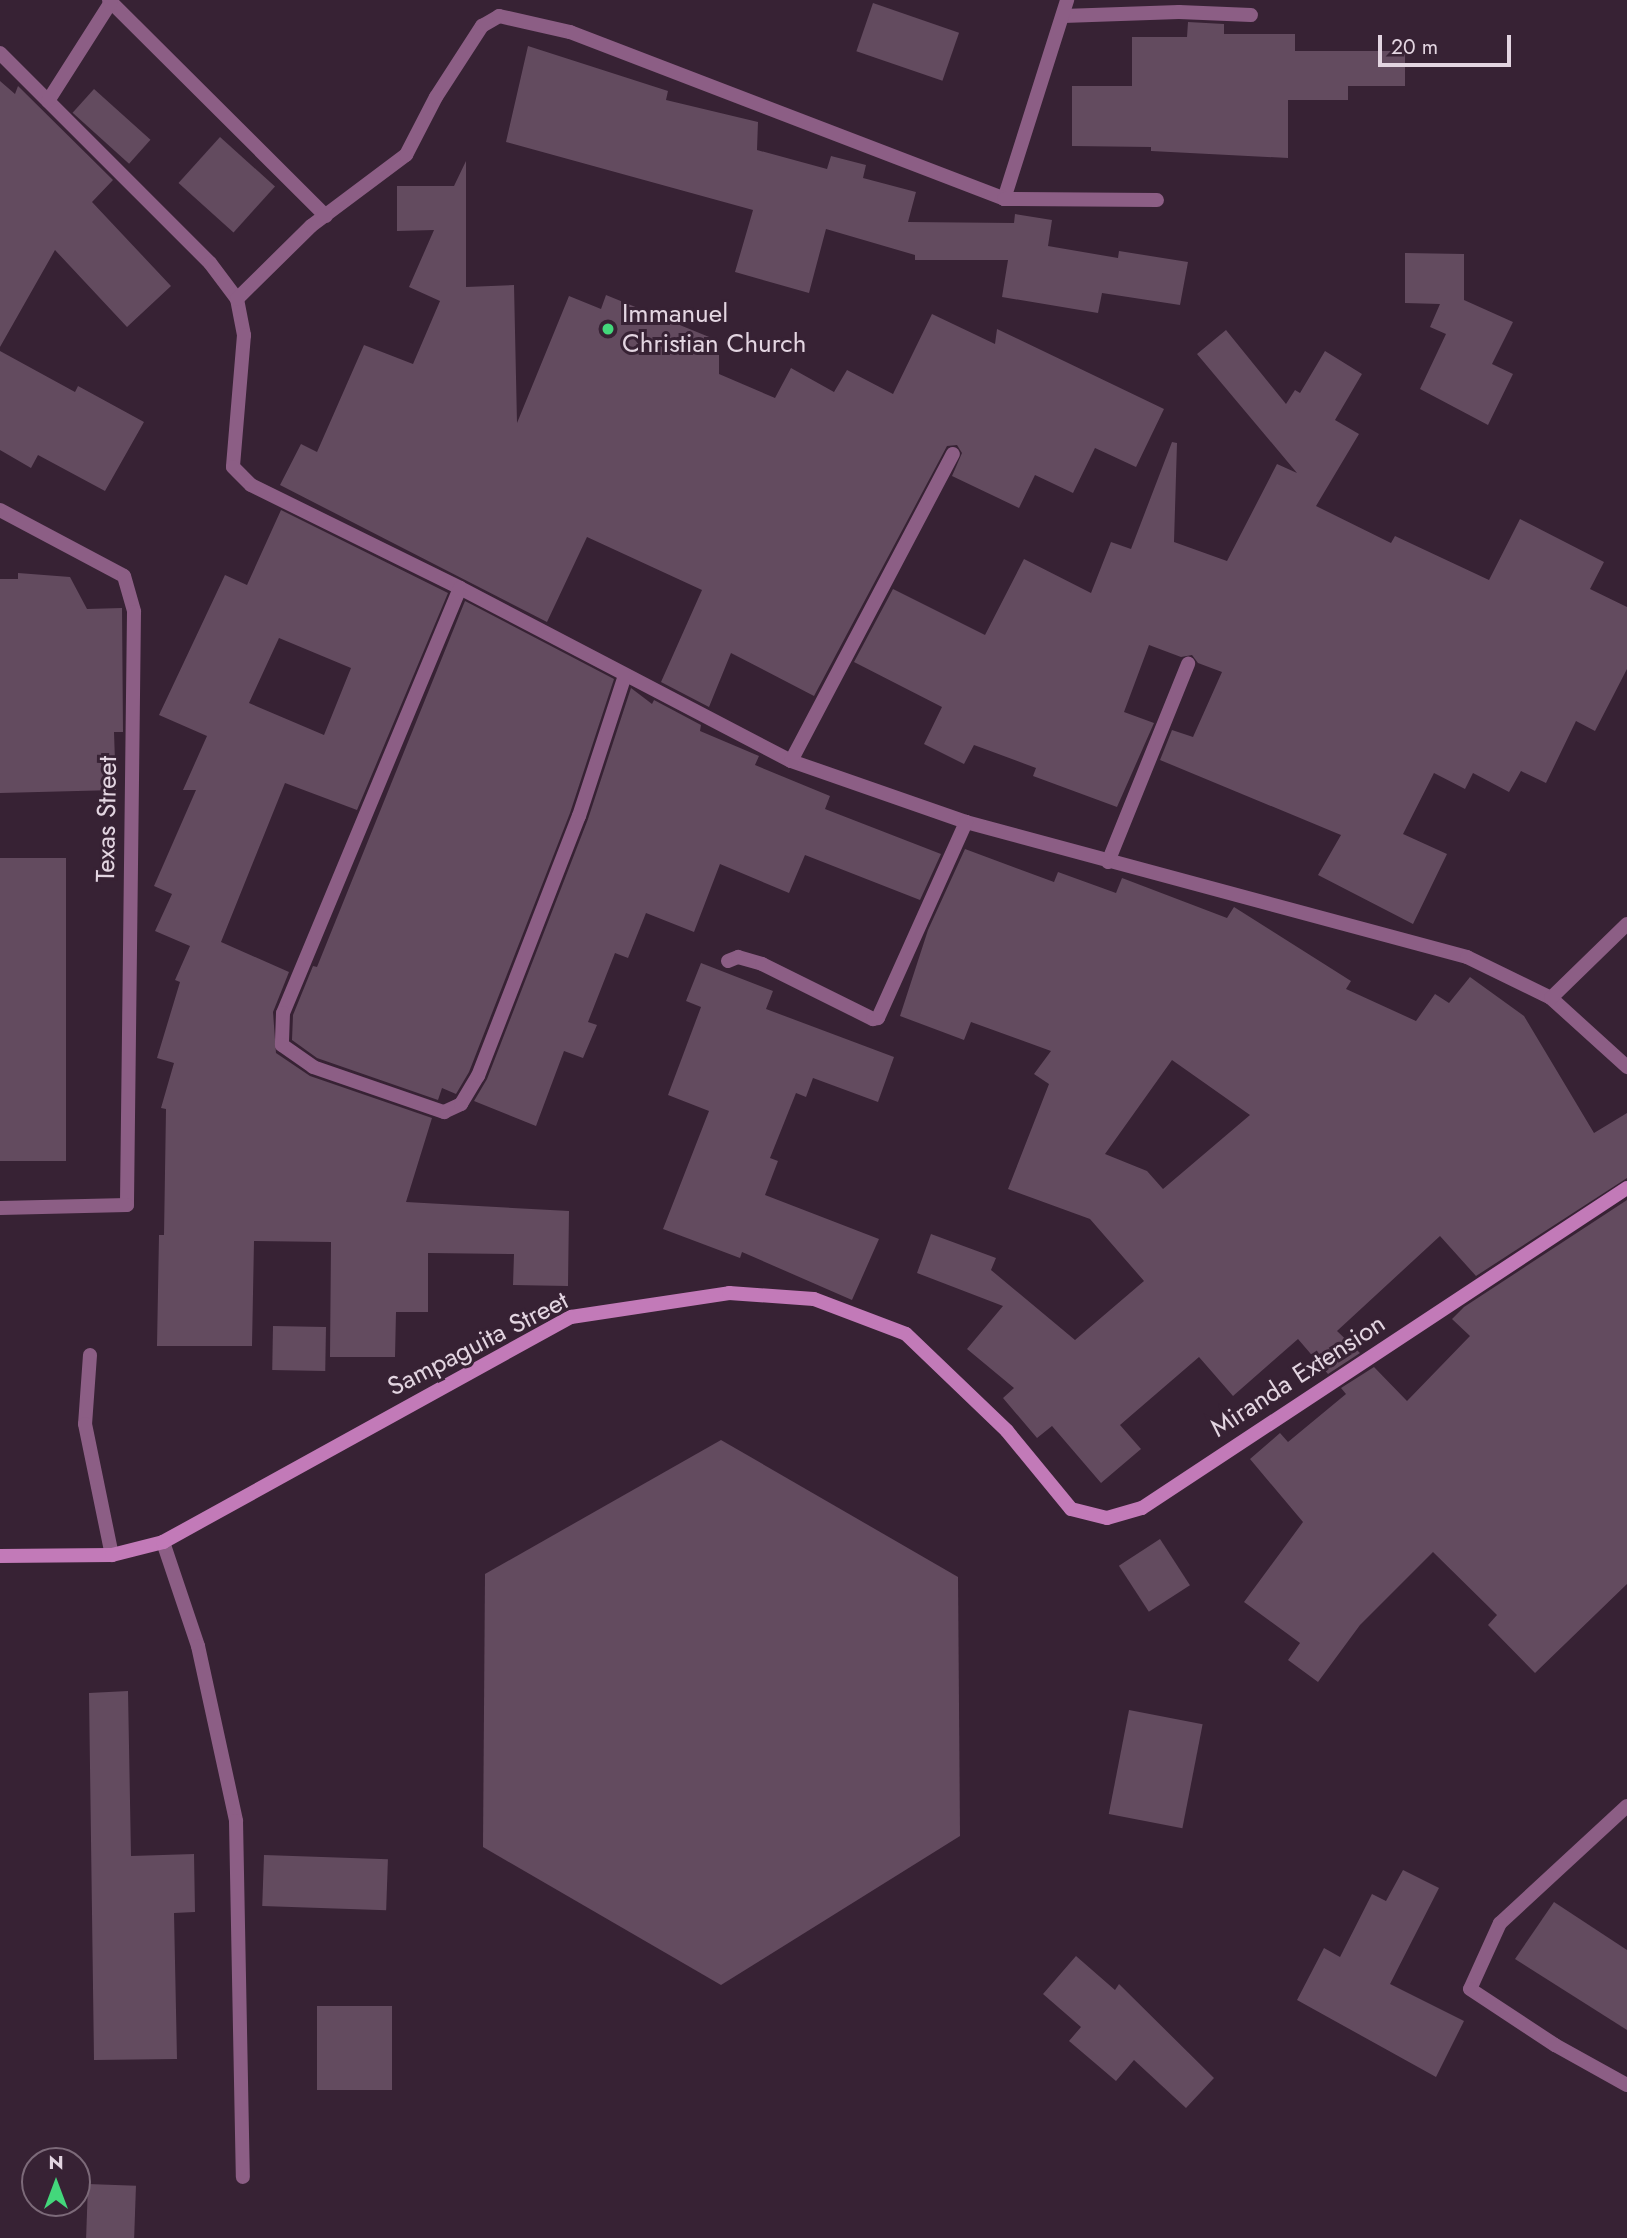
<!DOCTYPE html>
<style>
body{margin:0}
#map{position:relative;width:1627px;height:2238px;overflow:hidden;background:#372234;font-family:Jost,sans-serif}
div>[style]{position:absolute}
.building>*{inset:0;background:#634b5f;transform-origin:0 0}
.service>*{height:14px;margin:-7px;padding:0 7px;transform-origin:7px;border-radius:7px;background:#8c5e85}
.minor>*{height:14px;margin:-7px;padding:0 7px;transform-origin:7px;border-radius:7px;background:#8c5e85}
.secondary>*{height:14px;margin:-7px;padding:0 7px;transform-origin:7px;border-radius:7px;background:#c27ab8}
.dots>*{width:19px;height:19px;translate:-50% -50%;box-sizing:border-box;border:4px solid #372234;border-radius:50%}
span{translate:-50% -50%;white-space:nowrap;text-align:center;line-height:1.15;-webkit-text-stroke:6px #372234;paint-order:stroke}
.poi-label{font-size:26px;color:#e3d5e1}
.left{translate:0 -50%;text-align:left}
.street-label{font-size:26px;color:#e3d5e1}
.north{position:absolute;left:21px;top:2147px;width:70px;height:70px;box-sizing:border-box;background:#372234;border:2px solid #7c6a79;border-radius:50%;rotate:0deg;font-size:19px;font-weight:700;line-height:28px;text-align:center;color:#e3d5e1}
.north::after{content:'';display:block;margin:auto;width:24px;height:32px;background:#43d77b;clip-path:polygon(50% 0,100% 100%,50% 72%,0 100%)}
.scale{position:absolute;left:1378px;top:35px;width:133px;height:32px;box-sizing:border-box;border:4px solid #e3d5e1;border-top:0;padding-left:9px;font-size:21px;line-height:24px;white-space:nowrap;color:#e3d5e1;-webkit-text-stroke:5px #372234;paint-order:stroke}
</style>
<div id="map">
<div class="building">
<div style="left:873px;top:3px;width:91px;height:51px;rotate:19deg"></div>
<div style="clip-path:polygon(1188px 22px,1224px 24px,1224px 34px,1295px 34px,1295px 51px,1405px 51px,1405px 86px,1348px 86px,1348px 100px,1288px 100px,1288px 158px,1151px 151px,1151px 147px,1072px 146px,1072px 86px,1132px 86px,1132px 37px,1187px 37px)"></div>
<div style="clip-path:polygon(528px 46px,668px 91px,666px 100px,758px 122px,757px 150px,827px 169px,831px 156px,866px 165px,863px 178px,916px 192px,908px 222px,1014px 223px,1015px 214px,1052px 220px,1048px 246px,1118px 258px,1119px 251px,1188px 262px,1180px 305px,1102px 293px,1098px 313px,1002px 297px,1008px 260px,915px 260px,915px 255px,826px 229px,809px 293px,735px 272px,753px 210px,506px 142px)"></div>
<div style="clip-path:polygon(0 81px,15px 94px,18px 86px,113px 180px,92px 202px,171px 286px,127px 327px,55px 250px,0 347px)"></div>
<div style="left:94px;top:89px;width:76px;height:32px;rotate:42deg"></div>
<div style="left:220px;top:137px;width:74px;height:62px;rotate:42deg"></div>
<div style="clip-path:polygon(466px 161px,466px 287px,514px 285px,517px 423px,569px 296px,601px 309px,606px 295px,719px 341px,719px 374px,775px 398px,791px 368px,834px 392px,847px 370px,893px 394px,932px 314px,995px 344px,997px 329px,1164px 409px,1136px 467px,1095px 448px,1073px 493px,1035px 475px,1019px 508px,952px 476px,962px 453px,957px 445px,947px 446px,814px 696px,731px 653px,709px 707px,661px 682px,702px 590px,587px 537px,547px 622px,280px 485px,301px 444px,317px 452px,364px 345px,413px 364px,440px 301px,409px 287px,434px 230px,397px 231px,397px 186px,454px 186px)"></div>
<div style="clip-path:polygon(1405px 253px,1464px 254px,1464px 300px,1513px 322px,1492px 364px,1513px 374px,1488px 425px,1420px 389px,1446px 334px,1430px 327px,1440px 304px,1405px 303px)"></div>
<div style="clip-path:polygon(1226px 330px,1286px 404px,1295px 390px,1300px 393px,1325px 351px,1362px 374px,1335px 420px,1359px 434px,1316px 506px,1391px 543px,1395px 536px,1489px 580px,1520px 519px,1604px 562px,1590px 589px,1627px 607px,1627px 669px,1595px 731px,1576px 721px,1546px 783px,1521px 771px,1509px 792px,1473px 773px,1465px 789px,1434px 773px,1403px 834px,1447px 854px,1413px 924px,1318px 875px,1341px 835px,1160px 760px,1172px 730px,1193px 737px,1222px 672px,1198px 663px,1192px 655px,1181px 657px,1149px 645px,1124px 712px,1154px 723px,1117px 807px,1033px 776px,1036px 768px,974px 745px,964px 764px,924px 744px,942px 707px,854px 662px,893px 589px,985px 635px,1024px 559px,1091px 593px,1111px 542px,1131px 549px,1172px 442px,1177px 443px,1174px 542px,1227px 561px,1277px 464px,1297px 473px,1197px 354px)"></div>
<div style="clip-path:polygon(0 351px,75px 392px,78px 386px,144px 422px,105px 491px,38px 455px,31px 468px,0 450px)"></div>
<div style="clip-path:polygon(evenodd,281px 510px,448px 593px,357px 810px,285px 783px,221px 942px,289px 972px,273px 1012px,276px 1053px,310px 1076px,432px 1118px,406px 1202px,569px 1211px,568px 1286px,513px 1285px,514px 1254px,428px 1253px,428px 1312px,396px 1312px,395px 1357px,330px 1357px,331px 1242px,254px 1241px,252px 1346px,157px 1346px,159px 1235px,164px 1235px,166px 1109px,161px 1108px,174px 1063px,157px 1058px,180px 982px,175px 980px,190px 946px,155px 931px,172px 894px,154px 886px,196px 790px,183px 790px,207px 736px,159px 715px,225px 575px,247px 585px,281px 510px,279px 638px,351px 668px,324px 735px,249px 703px,279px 638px)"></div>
<div style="clip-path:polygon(18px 573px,70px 577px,87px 609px,122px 608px,123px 732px,114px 732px,116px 790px,0 793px,0 579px,18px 579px)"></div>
<div style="clip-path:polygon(465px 601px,614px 679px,570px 813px,469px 1072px,456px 1094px,442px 1088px,438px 1100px,317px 1058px,292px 1040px,293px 1015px,313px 966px,317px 967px)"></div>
<div style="clip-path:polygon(631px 688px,652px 704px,654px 700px,701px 725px,700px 731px,759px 756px,755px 765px,830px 796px,825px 809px,941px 854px,920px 900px,805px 855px,789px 893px,720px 864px,694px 932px,646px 913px,628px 958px,615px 953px,588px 1022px,597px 1025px,583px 1058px,564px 1051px,536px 1126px,474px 1101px,487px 1079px,588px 819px)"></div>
<div style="clip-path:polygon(evenodd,965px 849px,1054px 882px,1058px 872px,1116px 893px,1122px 878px,1227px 918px,1234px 907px,1351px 981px,1346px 989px,1416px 1021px,1435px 994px,1449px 1003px,1470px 977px,1524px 1016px,1594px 1133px,1627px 1113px,1627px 1178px,1476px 1276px,1440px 1236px,1337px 1331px,1360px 1353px,1328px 1374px,1298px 1339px,1233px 1396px,1199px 1357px,1120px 1425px,1141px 1449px,1101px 1483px,1052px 1426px,1037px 1438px,1003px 1398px,1014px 1388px,967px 1349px,1003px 1306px,917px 1273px,931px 1234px,996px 1258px,991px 1270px,1075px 1340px,1144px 1281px,1090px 1219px,1008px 1189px,1049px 1084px,1034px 1074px,1051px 1051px,971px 1022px,964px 1040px,900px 1016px,928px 930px,965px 849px,1172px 1060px,1250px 1115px,1163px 1189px,1147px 1171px,1105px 1154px,1172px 1060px)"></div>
<div style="left:0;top:858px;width:66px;height:303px"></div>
<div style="clip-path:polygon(701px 963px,773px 991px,766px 1009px,894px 1057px,878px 1102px,813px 1078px,806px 1097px,796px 1093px,770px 1158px,778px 1161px,765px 1195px,879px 1239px,852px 1300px,742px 1252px,740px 1258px,663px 1229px,709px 1111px,668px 1095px,701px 1007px,686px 1001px)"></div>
<div style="clip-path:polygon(1627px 1200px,1627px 1584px,1535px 1673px,1488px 1625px,1497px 1615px,1433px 1552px,1360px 1625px,1318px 1682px,1288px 1660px,1300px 1643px,1244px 1602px,1303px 1522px,1250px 1459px,1280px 1433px,1288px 1442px,1346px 1394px,1341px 1388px,1374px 1367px,1407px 1401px,1470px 1336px,1452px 1319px,1464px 1307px)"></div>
<div style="left:273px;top:1326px;width:53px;height:44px;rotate:1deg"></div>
<div style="clip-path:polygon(721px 1440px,958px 1577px,960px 1836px,721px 1985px,483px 1847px,485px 1574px)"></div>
<div style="left:1160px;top:1539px;width:55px;height:49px;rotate:57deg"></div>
<div style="clip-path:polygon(128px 1691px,131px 1856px,194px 1854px,195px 1912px,174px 1913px,177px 2059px,94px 2060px,89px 1693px)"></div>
<div style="left:1129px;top:1710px;width:75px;height:106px;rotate:11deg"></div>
<div style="left:264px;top:1855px;width:124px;height:51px;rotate:2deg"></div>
<div style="clip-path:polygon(1403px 1870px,1439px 1888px,1390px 1984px,1464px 2021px,1436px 2077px,1297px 2000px,1324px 1948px,1340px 1957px,1372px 1894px,1386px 1901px)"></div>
<div style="clip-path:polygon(1554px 1902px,1627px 1950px,1627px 2030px,1515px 1959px)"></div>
<div style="clip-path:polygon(1076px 1956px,1115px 1990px,1119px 1984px,1214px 2078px,1186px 2108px,1134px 2060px,1116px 2081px,1069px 2041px,1081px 2027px,1043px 1994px)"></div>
<div style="left:317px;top:2006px;width:75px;height:84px"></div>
<div style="left:88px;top:2184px;width:48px;height:54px;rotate:2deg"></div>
</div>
<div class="service">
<div style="left:90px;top:1355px;width:69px;rotate:94.1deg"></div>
<div style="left:85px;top:1424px;width:134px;rotate:78.4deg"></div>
<div style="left:163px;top:1542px;width:110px;rotate:71.4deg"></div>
<div style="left:198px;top:1646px;width:179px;rotate:77.7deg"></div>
<div style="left:236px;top:1821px;width:356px;rotate:88.9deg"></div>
</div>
<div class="minor">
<div style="left:109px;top:0;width:306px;rotate:44.9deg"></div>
<div style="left:1063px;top:16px;width:116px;rotate:-2deg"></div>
<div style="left:1179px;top:12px;width:72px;rotate:2.4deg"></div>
<div style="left:0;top:53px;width:297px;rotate:45deg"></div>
<div style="left:210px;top:263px;width:45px;rotate:53.1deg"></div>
<div style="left:237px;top:299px;width:37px;rotate:79deg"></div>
<div style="left:244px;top:335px;width:132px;rotate:94.8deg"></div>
<div style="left:233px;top:467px;width:25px;rotate:45deg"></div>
<div style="left:251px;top:485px;width:233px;rotate:26.2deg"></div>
<div style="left:460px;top:588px;width:373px;rotate:27.6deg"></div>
<div style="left:791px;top:761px;width:185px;rotate:19.2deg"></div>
<div style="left:966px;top:822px;width:519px;rotate:15.08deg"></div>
<div style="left:1467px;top:957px;width:93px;rotate:26deg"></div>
<div style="left:1551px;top:998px;width:103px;rotate:42.2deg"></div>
<div style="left:48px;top:101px;width:117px;rotate:-57.5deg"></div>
<div style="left:1004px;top:199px;width:209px;rotate:-72.4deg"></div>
<div style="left:237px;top:299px;width:104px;rotate:-44.6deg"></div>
<div style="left:311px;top:226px;width:119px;rotate:-36.8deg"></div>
<div style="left:406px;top:155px;width:65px;rotate:-62.7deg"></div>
<div style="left:436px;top:97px;width:85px;rotate:-57.1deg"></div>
<div style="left:482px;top:26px;width:20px;rotate:-30deg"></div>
<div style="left:499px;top:16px;width:73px;rotate:12.7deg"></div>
<div style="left:570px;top:32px;width:465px;rotate:21deg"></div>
<div style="left:1004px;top:199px;width:153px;rotate:0.4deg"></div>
<div style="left:0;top:510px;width:140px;rotate:28deg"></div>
<div style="left:124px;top:576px;width:37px;rotate:74deg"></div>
<div style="left:134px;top:612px;width:593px;rotate:90.68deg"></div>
<div style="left:127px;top:1205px;width:127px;rotate:178.6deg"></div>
<div style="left:460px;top:588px;width:460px;rotate:112.6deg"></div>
<div style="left:283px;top:1013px;width:32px;rotate:92deg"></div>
<div style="left:282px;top:1045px;width:38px;rotate:35deg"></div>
<div style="left:313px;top:1067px;width:139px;rotate:19deg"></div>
<div style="left:444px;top:1112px;width:19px;rotate:-25deg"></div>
<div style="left:461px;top:1104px;width:33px;rotate:-59deg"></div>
<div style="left:478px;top:1076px;width:279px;rotate:-68.8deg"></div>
<div style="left:579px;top:816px;width:148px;rotate:-71.9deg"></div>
<div style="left:791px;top:761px;width:347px;rotate:-62.2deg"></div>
<div style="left:1108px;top:862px;width:214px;rotate:-68deg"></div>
<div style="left:728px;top:961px;width:11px;rotate:-22deg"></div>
<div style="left:738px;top:957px;width:25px;rotate:16deg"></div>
<div style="left:762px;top:964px;width:124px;rotate:26.4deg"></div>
<div style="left:873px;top:1019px;width:5px;rotate:-11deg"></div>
<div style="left:878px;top:1018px;width:215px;rotate:-65.8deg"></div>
<div style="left:1551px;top:998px;width:106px;rotate:-44.2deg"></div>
<div style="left:1627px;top:1806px;width:173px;rotate:137.3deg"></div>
<div style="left:1500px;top:1923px;width:72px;rotate:114.4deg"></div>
<div style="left:1470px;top:1989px;width:102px;rotate:33.4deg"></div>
<div style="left:1555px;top:2045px;width:82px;rotate:29.1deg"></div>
</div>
<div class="secondary">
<div style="left:0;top:1556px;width:112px;rotate:-0.5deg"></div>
<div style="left:112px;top:1555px;width:53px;rotate:-14.3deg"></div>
<div style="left:163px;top:1542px;width:466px;rotate:-28.9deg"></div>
<div style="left:571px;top:1317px;width:160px;rotate:-8.6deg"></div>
<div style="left:729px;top:1293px;width:85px;rotate:4deg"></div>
<div style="left:814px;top:1299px;width:98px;rotate:20.8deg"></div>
<div style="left:906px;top:1334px;width:140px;rotate:43.8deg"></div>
<div style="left:1007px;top:1431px;width:101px;rotate:50.6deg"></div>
<div style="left:1071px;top:1509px;width:37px;rotate:14deg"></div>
<div style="left:1107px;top:1518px;width:36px;rotate:-16deg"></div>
<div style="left:1142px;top:1508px;width:581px;rotate:-33.42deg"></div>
</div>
<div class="dots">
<div style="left:608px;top:329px;background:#43d77b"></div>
</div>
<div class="poi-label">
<span class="left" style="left:622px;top:329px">Immanuel<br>Christian Church</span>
</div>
<div class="street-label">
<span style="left:107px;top:819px;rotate:-89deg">Texas Street</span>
<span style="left:478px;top:1344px;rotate:-27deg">Sampaguita Street</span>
<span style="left:1298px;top:1376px;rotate:-33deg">Miranda Extension</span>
</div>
<div class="north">N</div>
<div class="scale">20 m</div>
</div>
